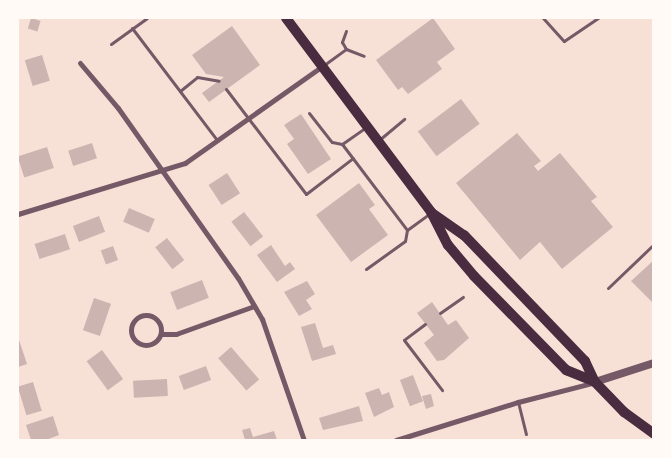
<!DOCTYPE html>
<style>
body{margin:0}
#map{position:relative;width:671px;height:458px;overflow:hidden;background:#f7e1d7;font-family:Spectral,serif}
div>[style]{position:absolute}
.building>*{inset:0;background:#ccb4b1;transform-origin:0 0}
.service>*{height:3px;margin:-1.5px;padding:0 1.5px;transform-origin:1.5px;border-radius:1.5px;background:#755966}
.minor>*{height:5px;margin:-2.5px;padding:0 2.5px;transform-origin:2.5px;border-radius:2.5px;background:#755966}
.minor>.ring{margin:-2.5px;padding:0;box-sizing:content-box;background:none;border:5px solid #755966;border-radius:50%}
.tertiary>*{height:8px;margin:-4px;padding:0 4px;transform-origin:4px;border-radius:4px;background:#755966}
.primary>*{height:10px;margin:-5px;padding:0 5px;transform-origin:5px;border-radius:5px;background:#4a2c40}
span{translate:-50% -50%;white-space:nowrap;text-align:center;line-height:1.15;-webkit-text-stroke:5px #fffaf5;paint-order:stroke}
.frame{position:absolute;inset:0;border:19px solid #fffaf5;pointer-events:none}
</style>
<div id="map">
<div class="building">
<div style="left:31px;top:18px;width:10px;height:11px;rotate:17deg"></div>
<div style="clip-path:polygon(433px 18px,455px 49px,437px 62px,442px 69px,408px 94px,402px 87px,398px 90px,376px 60px)"></div>
<div style="clip-path:polygon(232px 26px,260px 65px,209px 102px,202px 93px,224px 77px,206px 74px,192px 55px)"></div>
<div style="left:42px;top:55px;width:27px;height:18px;rotate:73deg"></div>
<div style="left:461px;top:99px;width:31px;height:54px;rotate:53deg"></div>
<div style="clip-path:polygon(301px 114px,331px 159px,308px 174px,287px 144px,294px 139px,284px 125px)"></div>
<div style="clip-path:polygon(517px 133px,541px 161px,534px 166px,538px 171px,560px 153px,597px 197px,591px 201px,613px 227px,562px 269px,540px 242px,520px 260px,456px 183px)"></div>
<div style="left:92px;top:143px;width:16px;height:25px;rotate:72deg"></div>
<div style="left:47px;top:147px;width:22px;height:31px;rotate:72deg"></div>
<div style="left:227px;top:173px;width:24px;height:22px;rotate:57deg"></div>
<div style="clip-path:polygon(359px 183px,375px 205px,369px 209px,388px 235px,351px 262px,316px 215px)"></div>
<div style="left:129px;top:208px;width:28px;height:15px;rotate:23deg"></div>
<div style="left:244px;top:212px;width:31px;height:16px;rotate:52deg"></div>
<div style="left:99px;top:216px;width:17px;height:28px;rotate:69deg"></div>
<div style="left:65px;top:234px;width:16px;height:32px;rotate:72deg"></div>
<div style="left:167px;top:238px;width:28px;height:15px;rotate:52deg"></div>
<div style="clip-path:polygon(271px 245px,285px 266px,290px 262px,295px 269px,277px 282px,257px 255px)"></div>
<div style="left:113px;top:246px;width:15px;height:13px;rotate:70deg"></div>
<div style="clip-path:polygon(654px 260px,654px 304px,631px 281px)"></div>
<div style="left:202px;top:280px;width:19px;height:34px;rotate:69deg"></div>
<div style="clip-path:polygon(307px 281px,315px 294px,306px 300px,312px 309px,299px 316px,284px 292px)"></div>
<div style="left:94px;top:298px;width:18px;height:34px;rotate:19deg"></div>
<div style="clip-path:polygon(432px 302px,448px 325px,456px 320px,469px 338px,444px 360px,437px 361px,424px 343px,434px 335px,417px 313px)"></div>
<div style="clip-path:polygon(315px 323px,323px 348px,333px 345px,336px 354px,312px 361px,301px 327px)"></div>
<div style="clip-path:polygon(18px 337px,27px 364px,18px 367px)"></div>
<div style="left:231px;top:347px;width:43px;height:17px;rotate:49deg"></div>
<div style="left:102px;top:350px;width:36px;height:19px;rotate:54deg"></div>
<div style="left:206px;top:366px;width:15px;height:29px;rotate:70deg"></div>
<div style="left:413px;top:375px;width:28px;height:14px;rotate:69deg"></div>
<div style="left:167px;top:379px;width:17px;height:34px;rotate:87deg"></div>
<div style="left:33px;top:382px;width:30px;height:16px;rotate:73deg"></div>
<div style="clip-path:polygon(379px 388px,382px 395px,389px 392px,394px 407px,374px 417px,365px 393px)"></div>
<div style="clip-path:polygon(431px 394px,434px 406px,426px 409px,422px 396px)"></div>
<div style="clip-path:polygon(359px 406px,363px 421px,323px 430px,319px 418px)"></div>
<div style="clip-path:polygon(53px 416px,59px 435px,46px 440px,31px 440px,26px 425px)"></div>
<div style="clip-path:polygon(250px 428px,253px 437px,274px 431px,277px 440px,245px 440px,242px 430px)"></div>
</div>
<div class="service">
<div style="left:543px;top:18px;width:31px;rotate:48deg"></div>
<div style="left:564px;top:41px;width:41px;rotate:-34.1deg"></div>
<div style="left:132px;top:28px;width:141px;rotate:52.8deg"></div>
<div style="left:346px;top:31px;width:12px;rotate:110deg"></div>
<div style="left:342px;top:42px;width:8px;rotate:60deg"></div>
<div style="left:346px;top:49px;width:19px;rotate:21deg"></div>
<div style="left:111px;top:44px;width:44px;rotate:-35.8deg"></div>
<div style="left:324px;top:65px;width:27px;rotate:-36deg"></div>
<div style="left:226px;top:89px;width:132px;rotate:52.7deg"></div>
<div style="left:306px;top:194px;width:59px;rotate:-37.5deg"></div>
<div style="left:180px;top:91px;width:22px;rotate:-39deg"></div>
<div style="left:197px;top:77px;width:22px;rotate:10deg"></div>
<div style="left:309px;top:113px;width:37px;rotate:52deg"></div>
<div style="left:332px;top:142px;width:10px;rotate:11deg"></div>
<div style="left:342px;top:144px;width:108px;rotate:52.9deg"></div>
<div style="left:407px;top:230px;width:11px;rotate:100deg"></div>
<div style="left:405px;top:241px;width:48px;rotate:144.3deg"></div>
<div style="left:379px;top:140px;width:33px;rotate:-40deg"></div>
<div style="left:342px;top:144px;width:29px;rotate:-35deg"></div>
<div style="left:407px;top:230px;width:27px;rotate:-36deg"></div>
<div style="left:608px;top:288px;width:64px;rotate:-43.7deg"></div>
<div style="left:440px;top:313px;width:28px;rotate:-35deg"></div>
<div style="left:425px;top:324px;width:26px;rotate:143deg"></div>
<div style="left:404px;top:340px;width:63px;rotate:52.8deg"></div>
<div style="left:518px;top:402px;width:33px;rotate:76deg"></div>
</div>
<div class="minor">
<div style="left:80px;top:63px;width:59px;rotate:49.8deg"></div>
<div style="left:118px;top:108px;width:208px;rotate:54.8deg"></div>
<div style="left:238px;top:278px;width:48px;rotate:59.7deg"></div>
<div style="left:262px;top:319px;width:128px;rotate:70.9deg"></div>
<div style="left:18px;top:214px;width:175px;rotate:-17deg"></div>
<div style="left:185px;top:163px;width:166px;rotate:-35.2deg"></div>
<div class="ring" style="left:131px;top:315px;width:25px;height:25px"></div>
<div style="left:161px;top:334px;width:15px"></div>
<div style="left:176px;top:334px;width:83px;rotate:-19.7deg"></div>
<div style="left:396px;top:440px;width:128px;rotate:-17.3deg"></div>
<div style="left:518px;top:402px;width:76px;rotate:-14.4deg"></div>
</div>
<div class="tertiary">
<div style="left:595px;top:382px;width:62px;rotate:-17.9deg"></div>
</div>
<div class="primary">
<div style="left:286px;top:18px;width:242px;rotate:53.2deg"></div>
<div style="left:431px;top:212px;width:37px;rotate:63deg"></div>
<div style="left:448px;top:245px;width:40px;rotate:50deg"></div>
<div style="left:474px;top:276px;width:132px;rotate:45.6deg"></div>
<div style="left:566px;top:370px;width:31px;rotate:22deg"></div>
<div style="left:432px;top:213px;width:39px;rotate:35deg"></div>
<div style="left:464px;top:235px;width:175px;rotate:46.2deg"></div>
<div style="left:585px;top:361px;width:23px;rotate:65deg"></div>
<div style="left:595px;top:382px;width:42px;rotate:46deg"></div>
<div style="left:624px;top:412px;width:37px;rotate:36deg"></div>
</div>
<div class="frame"></div>
</div>
